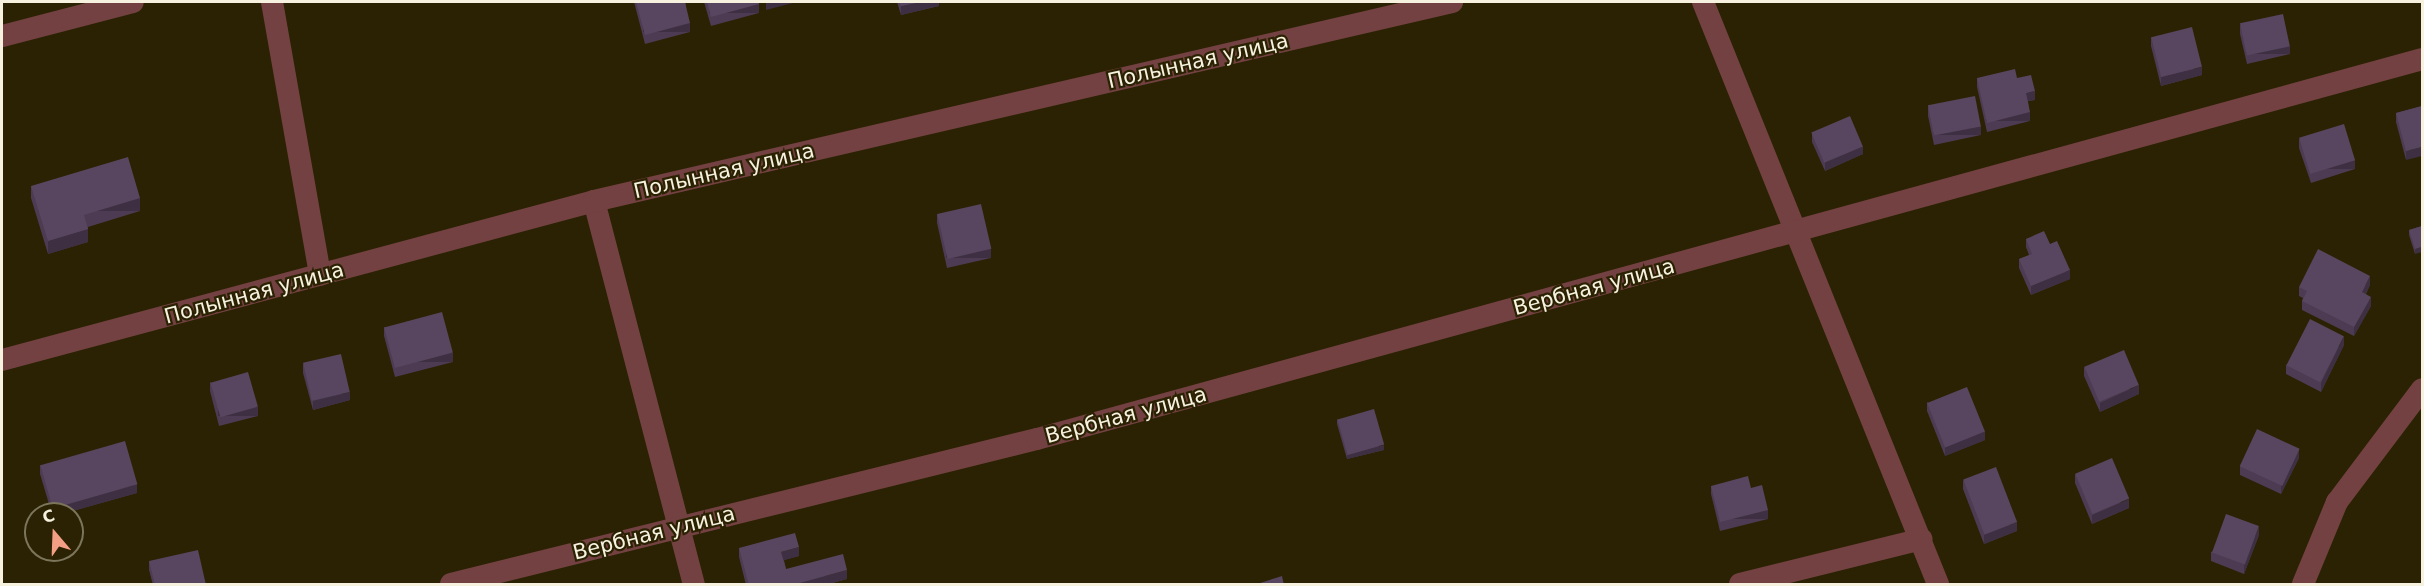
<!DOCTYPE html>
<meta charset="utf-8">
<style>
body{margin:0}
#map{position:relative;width:2424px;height:586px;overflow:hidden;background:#2a2202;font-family:"DejaVu Sans",sans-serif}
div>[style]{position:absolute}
.minor>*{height:22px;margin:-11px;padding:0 11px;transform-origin:11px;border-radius:11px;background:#734141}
.wall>*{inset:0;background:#4c3b52}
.shaded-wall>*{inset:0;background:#3e3042;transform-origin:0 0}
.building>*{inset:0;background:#58455f;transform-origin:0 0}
span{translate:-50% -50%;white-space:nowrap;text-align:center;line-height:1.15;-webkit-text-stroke:4.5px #2a2202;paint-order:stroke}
.street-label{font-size:21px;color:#f7f2e0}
.frame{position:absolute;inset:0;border:3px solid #f7f2e0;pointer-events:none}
.north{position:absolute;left:24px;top:502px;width:60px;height:60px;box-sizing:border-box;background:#2a2202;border:2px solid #7c755b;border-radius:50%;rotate:341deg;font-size:16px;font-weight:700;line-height:24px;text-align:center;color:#f7f2e0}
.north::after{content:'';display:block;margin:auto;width:21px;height:27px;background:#f39f85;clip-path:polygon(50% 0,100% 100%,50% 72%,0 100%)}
</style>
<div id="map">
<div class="minor">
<div style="left:272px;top:2px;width:277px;rotate:80deg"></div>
<div style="left:1703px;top:2px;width:628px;rotate:68.01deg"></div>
<div style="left:2px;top:36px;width:135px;rotate:-14.5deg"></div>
<div style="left:594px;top:201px;width:396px;rotate:75.4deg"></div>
<div style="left:2px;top:360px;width:613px;rotate:-15.03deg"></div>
<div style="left:594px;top:201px;width:881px;rotate:-13.06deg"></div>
<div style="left:451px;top:584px;width:604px;rotate:-13.9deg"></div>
<div style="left:1037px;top:439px;width:1436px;rotate:-15.34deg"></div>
<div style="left:1740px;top:584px;width:187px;rotate:-13.9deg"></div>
<div style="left:2303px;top:584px;width:89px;rotate:-67.5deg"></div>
<div style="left:2337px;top:502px;width:141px;rotate:-53deg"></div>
</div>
<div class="wall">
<div style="clip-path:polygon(634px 2px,685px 2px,690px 32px,645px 44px)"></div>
<div style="clip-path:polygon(704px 2px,759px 2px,759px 13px,711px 26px)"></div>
<div style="clip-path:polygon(897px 2px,939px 2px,939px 6px,901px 15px)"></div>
<div style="clip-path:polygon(2240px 25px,2290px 54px,2247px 64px,2240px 34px)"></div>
<div style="clip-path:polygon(2151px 37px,2202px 75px,2161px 86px,2151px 46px)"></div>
<div style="clip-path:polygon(1977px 78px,2017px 78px,2035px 100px,2028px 101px,2030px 121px,1987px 132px,1977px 87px)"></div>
<div style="clip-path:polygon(2422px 106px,2406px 160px,2396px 122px,2396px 113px)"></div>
<div style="clip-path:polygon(1928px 107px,1981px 135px,1934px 145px,1928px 116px)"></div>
<div style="clip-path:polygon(1812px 133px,1863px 154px,1825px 171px,1812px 142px)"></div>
<div style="clip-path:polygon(2299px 139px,2355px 169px,2311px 183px,2299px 148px)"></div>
<div style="clip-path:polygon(31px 186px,140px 211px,88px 227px,88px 242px,48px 254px,31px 198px)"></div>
<div style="clip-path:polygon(937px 214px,991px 258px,947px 268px,937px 223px)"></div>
<div style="clip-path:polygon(2422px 226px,2415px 254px,2409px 235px,2409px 230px)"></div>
<div style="clip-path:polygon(2026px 239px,2050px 244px,2070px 279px,2031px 295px,2019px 268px,2019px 259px,2029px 255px,2026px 247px)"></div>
<div style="clip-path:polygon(2370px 285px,2366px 294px,2371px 306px,2354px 336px,2302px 310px,2302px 301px,2303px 298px,2299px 296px,2299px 287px)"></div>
<div style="clip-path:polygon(384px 327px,453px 362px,395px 377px,384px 336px)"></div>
<div style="clip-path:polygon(2344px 345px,2321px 392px,2286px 374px,2286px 365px)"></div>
<div style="clip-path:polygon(303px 364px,350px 400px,313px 410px,303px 373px)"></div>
<div style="clip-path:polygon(2084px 367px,2139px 394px,2100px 412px,2084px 376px)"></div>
<div style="clip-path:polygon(210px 382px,258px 416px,219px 426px,210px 391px)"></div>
<div style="clip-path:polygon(1927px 402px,1985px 440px,1945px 456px,1927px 411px)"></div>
<div style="clip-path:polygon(1337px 419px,1384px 450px,1347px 459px,1337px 424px)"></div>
<div style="clip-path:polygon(2299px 458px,2281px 494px,2240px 475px,2240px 466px)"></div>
<div style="clip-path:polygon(40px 465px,137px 493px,62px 514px,52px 514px,40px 474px)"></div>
<div style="clip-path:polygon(2075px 474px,2129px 508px,2092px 524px,2075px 483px)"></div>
<div style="clip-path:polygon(1963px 480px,2017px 531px,1984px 544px,1963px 489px)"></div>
<div style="clip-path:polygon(1711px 486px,1751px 488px,1768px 519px,1720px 531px,1711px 494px)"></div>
<div style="clip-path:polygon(2259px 535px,2244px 574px,2211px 561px,2211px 552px)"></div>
<div style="clip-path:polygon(739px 548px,799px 556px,784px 560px,786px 569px,847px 579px,825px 585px,746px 585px,739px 557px)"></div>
<div style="clip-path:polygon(149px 561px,206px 585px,153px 585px,149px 570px)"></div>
</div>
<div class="shaded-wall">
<div style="clip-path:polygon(766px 2px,797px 2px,766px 10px)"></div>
<div style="clip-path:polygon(921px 2px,939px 2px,939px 6px,901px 15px,901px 6px)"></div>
<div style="left:759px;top:4px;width:9px;height:50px;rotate:90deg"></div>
<div style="left:690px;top:23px;width:9px;height:47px;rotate:90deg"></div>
<div style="left:2290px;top:46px;width:8px;height:44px;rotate:90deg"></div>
<div style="clip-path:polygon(2202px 67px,2202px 75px,2161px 86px,2161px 77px)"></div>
<div style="clip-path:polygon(2035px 91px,2035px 100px,2026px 101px,2026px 93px)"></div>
<div style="left:2030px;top:112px;width:9px;height:44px;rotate:90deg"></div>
<div style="left:1981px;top:126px;width:9px;height:48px;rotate:90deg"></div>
<div style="clip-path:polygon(1863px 146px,1863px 154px,1825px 171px,1825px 162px)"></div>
<div style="clip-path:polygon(2422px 147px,2422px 156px,2406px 160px,2406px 151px)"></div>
<div style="left:2355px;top:160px;width:9px;height:46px;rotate:90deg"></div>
<div style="left:140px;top:198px;width:13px;height:59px;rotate:90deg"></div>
<div style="clip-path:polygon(88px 229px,88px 242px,48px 254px,48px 241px)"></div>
<div style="clip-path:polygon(2422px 247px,2422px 252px,2415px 254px,2415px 249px)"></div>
<div style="left:991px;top:249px;width:9px;height:45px;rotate:90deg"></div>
<div style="clip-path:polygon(2070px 270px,2070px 279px,2031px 295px,2031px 286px)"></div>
<div style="clip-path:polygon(2370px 276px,2370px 285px,2362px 301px,2362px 292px)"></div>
<div style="clip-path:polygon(2371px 297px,2371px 306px,2354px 336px,2354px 327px)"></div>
<div style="clip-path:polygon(2344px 336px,2344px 345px,2321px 392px,2321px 383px)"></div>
<div style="left:453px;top:353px;width:9px;height:60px;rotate:90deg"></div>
<div style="clip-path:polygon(2139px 385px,2139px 394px,2100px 412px,2100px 403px)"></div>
<div style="clip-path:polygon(350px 392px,350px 400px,313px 410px,313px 401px)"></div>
<div style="left:258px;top:407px;width:9px;height:40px;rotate:90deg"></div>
<div style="clip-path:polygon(1985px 431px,1985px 440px,1945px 456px,1945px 447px)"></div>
<div style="clip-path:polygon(1384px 445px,1384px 450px,1347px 459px,1347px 455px)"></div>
<div style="clip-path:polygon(2299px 449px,2299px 458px,2281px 494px,2281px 485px)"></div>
<div style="clip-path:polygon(137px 484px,137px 493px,62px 514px,53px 514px,53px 508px)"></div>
<div style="clip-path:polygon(2129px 499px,2129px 508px,2092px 524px,2092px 515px)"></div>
<div style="left:1768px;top:510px;width:9px;height:49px;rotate:90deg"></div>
<div style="clip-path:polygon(2017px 522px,2017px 531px,1984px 544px,1984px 535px)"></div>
<div style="clip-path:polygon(2259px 526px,2259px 535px,2244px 574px,2244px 565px)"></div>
<div style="clip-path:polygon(799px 547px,799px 556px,781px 561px,781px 552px)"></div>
<div style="clip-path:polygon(847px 570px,847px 579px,825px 585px,792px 585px)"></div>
</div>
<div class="building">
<div style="clip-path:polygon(636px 2px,685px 2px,690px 23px,645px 35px)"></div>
<div style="clip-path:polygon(707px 2px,759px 2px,759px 4px,711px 17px)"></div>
<div style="clip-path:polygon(899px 2px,921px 2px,901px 6px)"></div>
<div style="left:2283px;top:14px;width:33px;height:44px;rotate:78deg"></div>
<div style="left:2192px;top:27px;width:41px;height:42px;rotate:76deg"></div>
<div style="clip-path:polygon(2015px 69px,2017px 78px,2031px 75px,2035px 91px,2026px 93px,2030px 112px,1987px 123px,1977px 78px)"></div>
<div style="left:1975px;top:96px;width:31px;height:48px;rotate:79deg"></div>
<div style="clip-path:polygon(2422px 106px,2422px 147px,2406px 151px,2396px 113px)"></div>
<div style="left:1850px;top:116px;width:33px;height:42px;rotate:67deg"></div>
<div style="left:2344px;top:124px;width:38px;height:47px;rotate:73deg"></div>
<div style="clip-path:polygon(128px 157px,140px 198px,84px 215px,88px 229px,48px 241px,31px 186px)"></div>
<div style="left:981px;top:204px;width:46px;height:45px;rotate:77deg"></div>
<div style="clip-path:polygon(2422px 226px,2422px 247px,2415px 249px,2409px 230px)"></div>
<div style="clip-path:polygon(2044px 231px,2050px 244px,2057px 241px,2070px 270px,2031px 286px,2019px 259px,2032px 254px,2026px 239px)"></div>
<div style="clip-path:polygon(2318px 249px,2370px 276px,2362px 292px,2371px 297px,2354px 327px,2302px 301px,2307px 291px,2299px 287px)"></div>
<div style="left:442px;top:312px;width:42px;height:60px;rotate:75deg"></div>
<div style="left:2310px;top:319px;width:38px;height:52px;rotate:27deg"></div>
<div style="left:2124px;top:350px;width:38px;height:43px;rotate:67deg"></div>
<div style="left:341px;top:354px;width:39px;height:39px;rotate:77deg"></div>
<div style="left:248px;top:372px;width:36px;height:39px;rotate:74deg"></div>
<div style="left:1967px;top:387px;width:48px;height:43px;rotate:68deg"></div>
<div style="left:1374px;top:409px;width:37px;height:38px;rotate:74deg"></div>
<div style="left:2257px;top:429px;width:47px;height:41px;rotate:25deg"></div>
<div style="left:125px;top:441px;width:45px;height:88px;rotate:74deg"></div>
<div style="left:2112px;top:458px;width:44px;height:40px;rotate:67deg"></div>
<div style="left:1996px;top:467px;width:59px;height:35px;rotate:69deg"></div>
<div style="clip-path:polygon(1748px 476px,1751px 488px,1762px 485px,1768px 510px,1720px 522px,1711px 486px)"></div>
<div style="left:2226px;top:514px;width:35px;height:41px;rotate:20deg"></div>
<div style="clip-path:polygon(795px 533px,799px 547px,781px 552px,786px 569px,843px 554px,847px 570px,792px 585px,749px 585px,739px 548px)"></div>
<div style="clip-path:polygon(198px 550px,206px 585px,155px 585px,149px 561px)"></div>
<div style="clip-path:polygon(1282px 576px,1284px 585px,1254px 585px)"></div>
</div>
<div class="street-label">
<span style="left:1198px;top:61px;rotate:-13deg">Полынная улица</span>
<span style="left:724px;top:171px;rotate:-13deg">Полынная улица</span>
<span style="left:1594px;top:287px;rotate:-15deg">Вербная улица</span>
<span style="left:254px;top:293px;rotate:-15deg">Полынная улица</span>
<span style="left:1126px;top:415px;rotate:-15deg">Вербная улица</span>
<span style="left:654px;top:533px;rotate:-14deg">Вербная улица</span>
</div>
<div class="frame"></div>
<div class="north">С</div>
</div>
